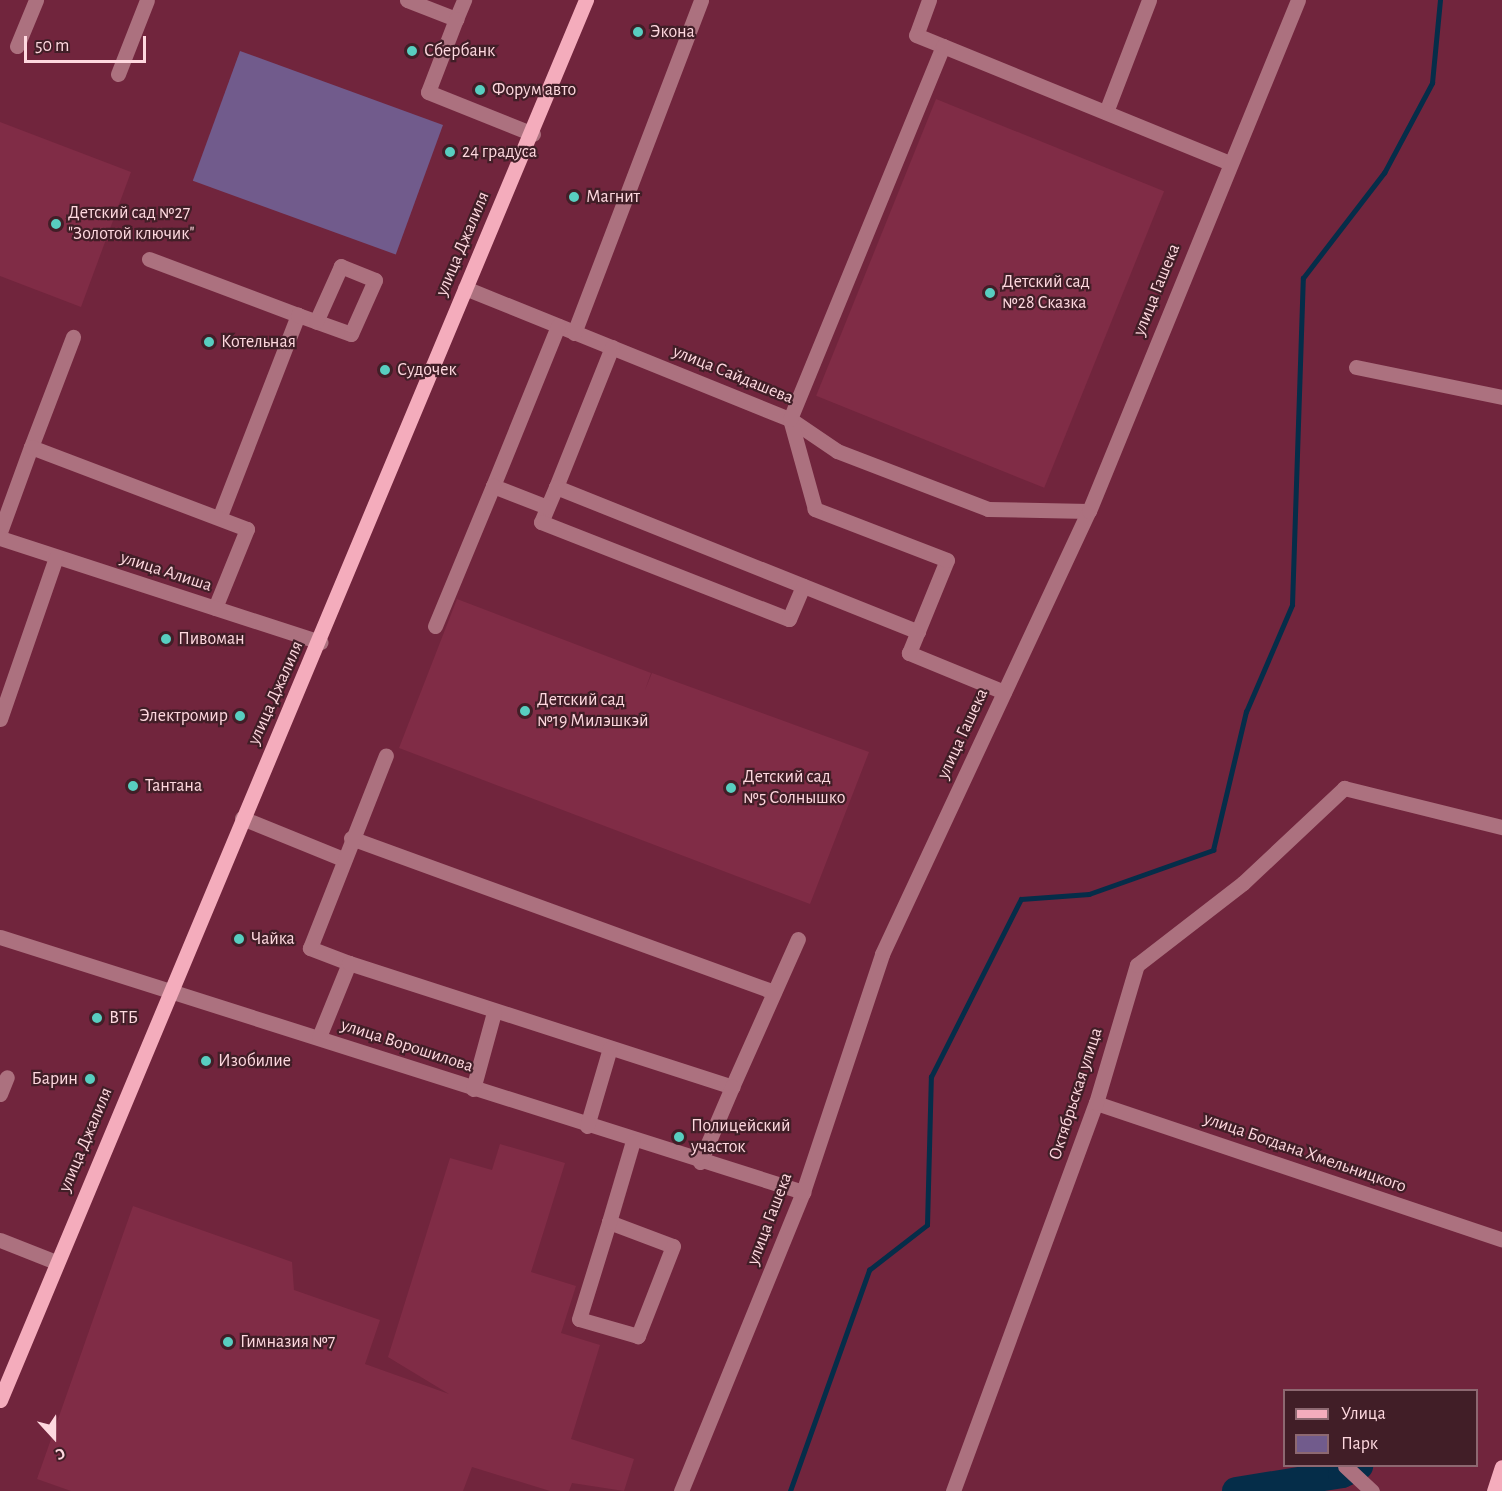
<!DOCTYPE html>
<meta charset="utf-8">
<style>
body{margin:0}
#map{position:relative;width:1502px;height:1491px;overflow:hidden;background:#71253d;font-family:"Alegreya Sans",sans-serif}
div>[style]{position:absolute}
.built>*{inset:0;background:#802c46;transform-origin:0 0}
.green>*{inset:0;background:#715b8c;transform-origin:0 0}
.stream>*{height:4.5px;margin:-2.25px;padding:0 2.25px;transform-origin:2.25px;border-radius:2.25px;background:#052d49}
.river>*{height:28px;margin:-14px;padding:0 14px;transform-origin:14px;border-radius:14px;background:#052d49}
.minor>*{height:15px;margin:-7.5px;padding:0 7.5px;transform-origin:7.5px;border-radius:7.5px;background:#ac717f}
.major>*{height:15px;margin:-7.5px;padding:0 7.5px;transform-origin:7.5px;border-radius:7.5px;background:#f4acbc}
.dots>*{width:16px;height:16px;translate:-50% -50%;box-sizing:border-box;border:3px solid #411e27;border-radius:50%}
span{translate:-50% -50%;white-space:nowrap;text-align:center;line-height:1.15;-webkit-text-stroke:4.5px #411e27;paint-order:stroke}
.poi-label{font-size:18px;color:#fed8df}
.left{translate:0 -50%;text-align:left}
.right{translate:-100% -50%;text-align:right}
.street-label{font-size:18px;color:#fed8df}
.legend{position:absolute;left:1283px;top:1389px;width:195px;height:78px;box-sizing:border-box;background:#411e27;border:2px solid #8d6871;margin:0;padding:8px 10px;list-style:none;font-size:18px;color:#fed8df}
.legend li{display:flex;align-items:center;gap:12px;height:30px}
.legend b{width:30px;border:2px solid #8d6871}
.north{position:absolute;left:24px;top:1407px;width:60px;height:60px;-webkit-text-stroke:4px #411e27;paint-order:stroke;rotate:159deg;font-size:16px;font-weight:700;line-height:24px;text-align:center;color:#fed8df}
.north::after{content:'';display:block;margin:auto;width:21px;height:27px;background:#fed8df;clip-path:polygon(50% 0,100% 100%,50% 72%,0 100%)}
.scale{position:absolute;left:24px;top:36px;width:122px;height:27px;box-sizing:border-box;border:3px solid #fed8df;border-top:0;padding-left:8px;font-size:18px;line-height:21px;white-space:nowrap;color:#fed8df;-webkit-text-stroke:4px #411e27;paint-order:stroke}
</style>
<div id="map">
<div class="built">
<div style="left:936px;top:99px;width:246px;height:320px;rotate:22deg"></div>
<div style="clip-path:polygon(0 122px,131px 172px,81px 307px,0 276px)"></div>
<div style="clip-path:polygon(457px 599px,651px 673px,645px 690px,652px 673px,869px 752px,810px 904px,399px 748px)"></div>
<div style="clip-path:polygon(500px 1144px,565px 1163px,531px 1272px,576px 1286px,561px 1333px,600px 1345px,571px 1439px,634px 1459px,624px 1491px,572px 1483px,569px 1491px,550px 1491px,472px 1467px,463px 1491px,71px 1491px,37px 1479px,133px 1206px,292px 1262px,294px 1290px,380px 1320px,365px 1364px,449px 1394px,388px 1357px,450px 1158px,492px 1170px)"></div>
</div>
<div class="green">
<div style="left:240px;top:51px;width:216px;height:138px;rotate:20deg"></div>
</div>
<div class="stream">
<div style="left:790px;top:1491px;width:235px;rotate:-70.3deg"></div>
<div style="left:869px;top:1270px;width:73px;rotate:-37.8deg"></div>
<div style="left:927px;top:1225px;width:148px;rotate:-88.5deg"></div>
<div style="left:931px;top:1077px;width:199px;rotate:-63.2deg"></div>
<div style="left:1021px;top:899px;width:68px;rotate:-4.2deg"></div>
<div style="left:1089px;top:894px;width:132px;rotate:-19.5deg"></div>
<div style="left:1213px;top:850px;width:142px;rotate:-76.6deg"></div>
<div style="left:1246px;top:712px;width:116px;rotate:-66.7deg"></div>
<div style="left:1292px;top:605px;width:327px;rotate:-88.1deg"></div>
<div style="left:1303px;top:278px;width:133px;rotate:-52.4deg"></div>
<div style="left:1384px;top:173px;width:102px;rotate:-61.9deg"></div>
<div style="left:1432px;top:83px;width:83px;rotate:-84.5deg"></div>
</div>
<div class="river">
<div style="left:1236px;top:1491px;width:107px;rotate:-9.1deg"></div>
<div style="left:1342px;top:1474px;width:19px;rotate:-25deg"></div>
</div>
<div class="minor">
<div style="left:407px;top:0;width:53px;rotate:21.2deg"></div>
<div style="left:456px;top:19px;width:21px;rotate:-67deg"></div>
<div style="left:929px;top:0;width:37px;rotate:110deg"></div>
<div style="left:916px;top:35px;width:29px;rotate:22deg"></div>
<div style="left:456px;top:19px;width:78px;rotate:111deg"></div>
<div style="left:428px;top:92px;width:113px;rotate:21.8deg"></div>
<div style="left:17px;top:46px;width:50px;rotate:-67.6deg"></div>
<div style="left:118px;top:74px;width:79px;rotate:-68.6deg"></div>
<div style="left:1106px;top:112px;width:120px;rotate:-69deg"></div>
<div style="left:149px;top:259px;width:159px;rotate:20.6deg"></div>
<div style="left:465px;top:288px;width:350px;rotate:22deg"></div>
<div style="left:790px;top:419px;width:57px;rotate:34.2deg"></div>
<div style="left:837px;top:451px;width:162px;rotate:21deg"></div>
<div style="left:988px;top:509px;width:101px;rotate:1.1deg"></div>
<div style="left:574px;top:333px;width:356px;rotate:-69.1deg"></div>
<div style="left:612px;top:347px;width:151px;rotate:111.8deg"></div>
<div style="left:556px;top:487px;width:390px;rotate:21.8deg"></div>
<div style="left:1356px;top:367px;width:149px;rotate:11.6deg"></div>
<div style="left:31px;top:447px;width:118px;rotate:-69.1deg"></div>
<div style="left:556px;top:487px;width:38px;rotate:113deg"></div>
<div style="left:541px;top:522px;width:266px;rotate:21.4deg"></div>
<div style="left:789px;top:619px;width:36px;rotate:-67deg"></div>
<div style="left:547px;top:507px;width:58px;rotate:-158.7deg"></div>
<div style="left:493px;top:486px;width:173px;rotate:-67.9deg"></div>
<div style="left:220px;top:516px;width:216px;rotate:-68.8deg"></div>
<div style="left:298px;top:315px;width:56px;rotate:19.7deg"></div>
<div style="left:351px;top:334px;width:59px;rotate:-66deg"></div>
<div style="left:375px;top:280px;width:37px;rotate:-158deg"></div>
<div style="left:341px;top:266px;width:61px;rotate:114.1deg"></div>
<div style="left:0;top:532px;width:90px;rotate:-70deg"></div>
<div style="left:31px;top:447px;width:231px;rotate:20.8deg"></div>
<div style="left:247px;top:529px;width:85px;rotate:112.1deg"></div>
<div style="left:0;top:538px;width:337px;rotate:18deg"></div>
<div style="left:435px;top:626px;width:152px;rotate:-67.5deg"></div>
<div style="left:1004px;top:692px;width:103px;rotate:-157.7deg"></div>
<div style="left:909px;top:653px;width:100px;rotate:-67.8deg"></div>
<div style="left:947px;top:560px;width:142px;rotate:-158.9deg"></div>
<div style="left:815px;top:509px;width:93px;rotate:-105.5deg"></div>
<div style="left:790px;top:419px;width:403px;rotate:-67.7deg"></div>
<div style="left:943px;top:46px;width:310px;rotate:22.2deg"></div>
<div style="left:0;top:719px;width:171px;rotate:-70.9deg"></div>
<div style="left:242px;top:818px;width:109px;rotate:22.1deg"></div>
<div style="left:351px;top:838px;width:450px;rotate:20deg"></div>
<div style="left:0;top:937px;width:843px;rotate:17.62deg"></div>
<div style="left:349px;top:963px;width:42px;rotate:-159deg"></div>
<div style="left:310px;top:948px;width:207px;rotate:-68.5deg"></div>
<div style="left:319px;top:1037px;width:80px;rotate:-67.9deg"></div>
<div style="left:349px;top:963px;width:403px;rotate:17.9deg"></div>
<div style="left:732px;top:1087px;width:162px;rotate:-66deg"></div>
<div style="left:473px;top:1089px;width:80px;rotate:-74.7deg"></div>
<div style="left:0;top:1094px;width:18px;rotate:-68deg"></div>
<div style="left:1096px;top:1103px;width:428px;rotate:18.6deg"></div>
<div style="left:587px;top:1126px;width:81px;rotate:-73.6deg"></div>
<div style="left:700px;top:1162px;width:82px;rotate:-66.9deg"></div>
<div style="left:609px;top:1222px;width:68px;rotate:20.6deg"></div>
<div style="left:673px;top:1246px;width:97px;rotate:111.3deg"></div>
<div style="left:638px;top:1336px;width:61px;rotate:-163.9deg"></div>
<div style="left:579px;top:1319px;width:102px;rotate:-72.8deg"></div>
<div style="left:609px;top:1222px;width:84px;rotate:-73.5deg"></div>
<div style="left:0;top:1240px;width:60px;rotate:21.4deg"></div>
<div style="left:1345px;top:1466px;width:37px;rotate:43deg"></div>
<div style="left:681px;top:1491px;width:323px;rotate:-67.8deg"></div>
<div style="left:803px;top:1192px;width:251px;rotate:-71.6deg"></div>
<div style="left:882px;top:954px;width:489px;rotate:-65deg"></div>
<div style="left:1089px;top:511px;width:552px;rotate:-67.76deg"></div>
<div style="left:953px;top:1491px;width:414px;rotate:-69.8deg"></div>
<div style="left:1096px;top:1103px;width:144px;rotate:-73.5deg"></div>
<div style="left:1137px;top:965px;width:134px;rotate:-37.7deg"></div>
<div style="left:1243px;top:883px;width:139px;rotate:-43.2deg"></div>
<div style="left:1344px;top:788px;width:163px;rotate:13.9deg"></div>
</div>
<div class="major">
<div style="left:0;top:1400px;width:1518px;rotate:-67.29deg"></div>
<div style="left:1494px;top:1491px;width:25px;rotate:-72deg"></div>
</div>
<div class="dots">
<div style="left:638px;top:32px;background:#58cec0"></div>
<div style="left:412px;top:51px;background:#58cec0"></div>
<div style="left:480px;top:90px;background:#58cec0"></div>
<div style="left:450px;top:152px;background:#58cec0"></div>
<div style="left:574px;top:197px;background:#58cec0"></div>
<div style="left:56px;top:224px;background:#58cec0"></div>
<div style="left:990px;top:293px;background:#58cec0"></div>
<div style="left:209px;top:342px;background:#58cec0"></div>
<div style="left:385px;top:370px;background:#58cec0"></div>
<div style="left:166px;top:639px;background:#58cec0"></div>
<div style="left:525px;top:711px;background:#58cec0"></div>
<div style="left:240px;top:716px;background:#58cec0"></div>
<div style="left:133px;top:786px;background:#58cec0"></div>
<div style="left:731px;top:788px;background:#58cec0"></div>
<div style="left:239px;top:939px;background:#58cec0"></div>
<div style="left:97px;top:1018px;background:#58cec0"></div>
<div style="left:206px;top:1061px;background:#58cec0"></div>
<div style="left:90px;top:1079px;background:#58cec0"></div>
<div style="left:679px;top:1137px;background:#58cec0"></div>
<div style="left:228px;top:1342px;background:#58cec0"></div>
</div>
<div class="poi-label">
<span class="left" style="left:650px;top:32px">Экона</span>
<span class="left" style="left:424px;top:51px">Сбербанк</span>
<span class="left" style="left:492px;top:90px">Форум авто</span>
<span class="left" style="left:462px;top:152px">24 градуса</span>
<span class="left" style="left:586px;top:197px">Магнит</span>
<span class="left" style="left:68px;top:224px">Детский сад №27<br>"Золотой ключик"</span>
<span class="left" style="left:1002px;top:293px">Детский сад<br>№28 Сказка</span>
<span class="left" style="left:221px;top:342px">Котельная</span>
<span class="left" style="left:397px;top:370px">Судочек</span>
<span class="left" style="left:178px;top:639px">Пивоман</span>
<span class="left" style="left:537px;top:711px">Детский сад<br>№19 Милэшкэй</span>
<span class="right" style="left:228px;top:716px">Электромир</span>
<span class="left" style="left:743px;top:788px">Детский сад<br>№5 Солнышко</span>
<span class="left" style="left:145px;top:786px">Тантана</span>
<span class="left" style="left:251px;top:939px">Чайка</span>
<span class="left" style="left:109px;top:1018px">ВТБ</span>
<span class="left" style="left:218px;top:1061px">Изобилие</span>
<span class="right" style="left:78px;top:1079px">Барин</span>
<span class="left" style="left:691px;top:1137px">Полицейский<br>участок</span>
<span class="left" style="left:240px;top:1342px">Гимназия №7</span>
</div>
<div class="street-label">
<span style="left:463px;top:244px;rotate:-67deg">улица Джалиля</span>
<span style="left:1157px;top:290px;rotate:-68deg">улица Гашека</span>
<span style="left:733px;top:375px;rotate:22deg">улица Сайдашева</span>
<span style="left:166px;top:572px;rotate:18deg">улица Алиша</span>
<span style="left:276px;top:693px;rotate:-66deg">улица Джалиля</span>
<span style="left:963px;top:734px;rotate:-65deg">улица Гашека</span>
<span style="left:407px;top:1046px;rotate:18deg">улица Ворошилова</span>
<span style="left:1076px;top:1094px;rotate:-72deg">Октябрьская улица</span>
<span style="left:86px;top:1140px;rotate:-67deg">улица Джалиля</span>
<span style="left:1305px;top:1153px;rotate:19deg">улица Богдана Хмельницкого</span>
<span style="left:770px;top:1219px;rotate:-69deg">улица Гашека</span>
</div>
<ul class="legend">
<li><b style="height:8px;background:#f4acbc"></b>Улица</li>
<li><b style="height:16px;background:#715b8c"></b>Парк</li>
</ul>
<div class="north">С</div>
<div class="scale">50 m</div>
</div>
